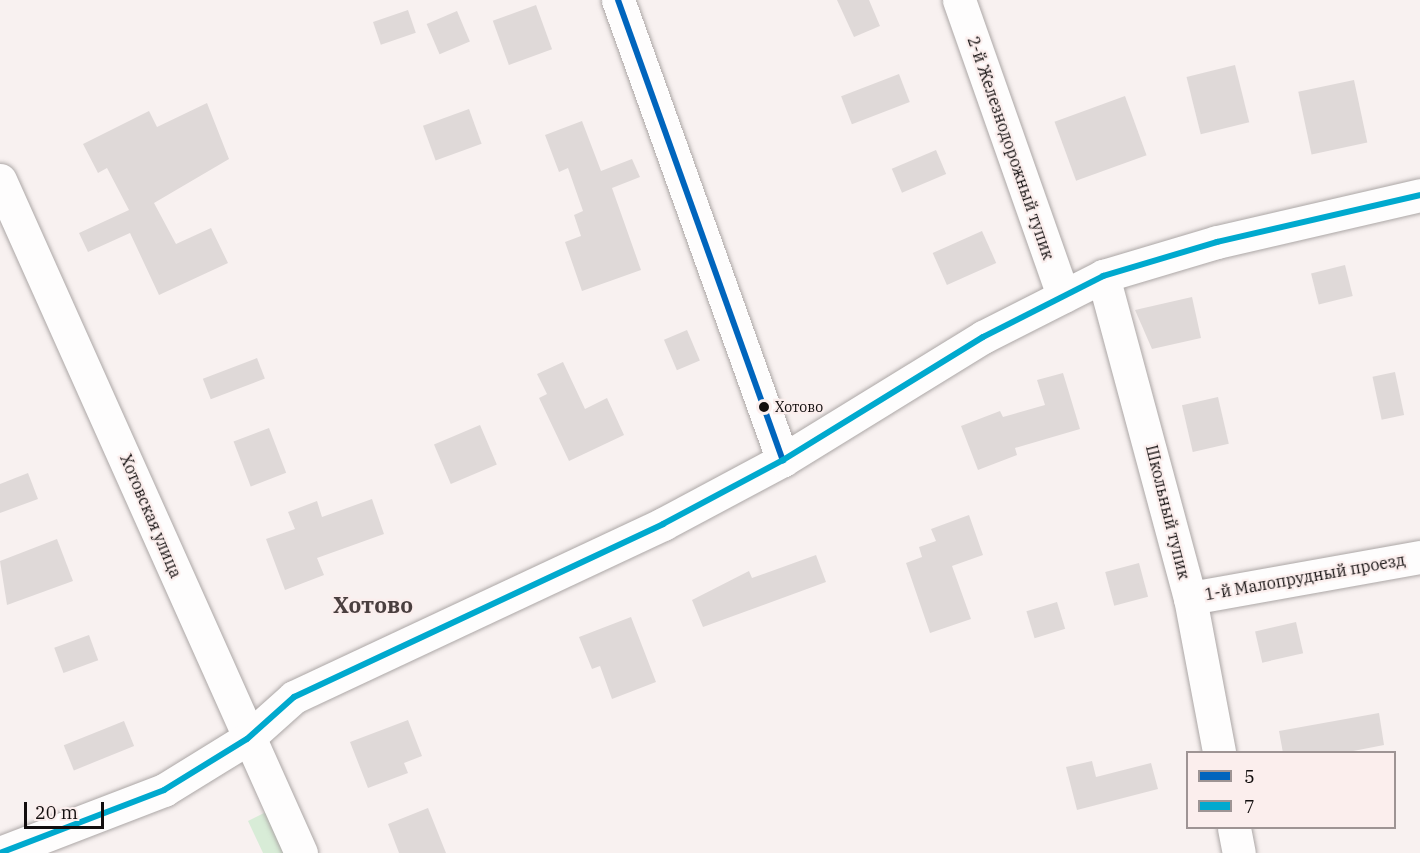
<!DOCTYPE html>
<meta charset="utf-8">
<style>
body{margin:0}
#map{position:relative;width:1420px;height:853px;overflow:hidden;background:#f8f1f0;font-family:"IBM Plex Serif",serif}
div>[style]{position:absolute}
.green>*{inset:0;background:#d8ecd7}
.building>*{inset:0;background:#dfd9d8;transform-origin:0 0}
.roads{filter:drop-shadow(0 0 2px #aca7a6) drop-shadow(0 0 2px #aca7a6)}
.minor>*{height:33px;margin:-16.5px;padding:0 16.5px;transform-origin:16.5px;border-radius:16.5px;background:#fefdfd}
.bus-1>*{height:6px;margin:-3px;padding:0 3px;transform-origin:3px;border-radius:3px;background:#0065bd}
.bus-2>*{height:6px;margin:-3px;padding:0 3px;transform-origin:3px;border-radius:3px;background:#00a9ce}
.dots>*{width:16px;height:16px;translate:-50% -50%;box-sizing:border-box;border:3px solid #fbeeed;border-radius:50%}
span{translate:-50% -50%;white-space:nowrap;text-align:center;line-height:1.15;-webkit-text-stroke:4.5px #fbeeed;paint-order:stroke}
.bus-label{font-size:14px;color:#120e0e}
.left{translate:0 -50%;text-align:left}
.street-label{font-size:16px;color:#120e0e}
.district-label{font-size:22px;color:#4a3f3f;font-weight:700}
.legend{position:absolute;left:1186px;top:751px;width:210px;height:78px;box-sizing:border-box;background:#fbeeed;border:2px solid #9e9494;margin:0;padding:8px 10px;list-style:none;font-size:18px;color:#120e0e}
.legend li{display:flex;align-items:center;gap:12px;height:30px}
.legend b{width:30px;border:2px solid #9e9494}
.scale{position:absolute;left:24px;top:802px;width:80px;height:27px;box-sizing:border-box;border:3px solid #120e0e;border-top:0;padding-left:8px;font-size:18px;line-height:21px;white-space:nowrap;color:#120e0e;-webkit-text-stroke:4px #fbeeed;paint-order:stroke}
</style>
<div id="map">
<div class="green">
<div style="clip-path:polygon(268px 811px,287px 853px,263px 853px,248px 821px)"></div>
</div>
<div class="building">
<div style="clip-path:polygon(837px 0,869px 0,880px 26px,854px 37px)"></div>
<div style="left:536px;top:5px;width:47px;height:46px;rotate:70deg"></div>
<div style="left:408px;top:10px;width:24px;height:37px;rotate:71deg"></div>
<div style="left:457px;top:11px;width:33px;height:33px;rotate:67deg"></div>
<div style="left:1235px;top:65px;width:59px;height:50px;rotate:76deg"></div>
<div style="left:899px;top:74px;width:30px;height:62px;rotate:69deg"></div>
<div style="left:1354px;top:80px;width:64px;height:57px;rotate:78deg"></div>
<div style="left:1125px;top:96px;width:63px;height:75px;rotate:70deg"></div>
<div style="clip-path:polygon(207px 103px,229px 159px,154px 203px,176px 244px,211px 228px,228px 263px,159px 295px,130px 233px,88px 252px,79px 233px,129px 210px,107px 168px,98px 173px,83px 144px,149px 111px,157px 127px)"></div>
<div style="left:469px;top:109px;width:37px;height:49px;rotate:70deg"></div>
<div style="clip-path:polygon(582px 121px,601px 171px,632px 159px,640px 177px,612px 188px,641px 270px,582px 291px,565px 242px,581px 236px,574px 215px,583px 211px,568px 168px,559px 172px,545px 135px)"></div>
<div style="left:936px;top:150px;width:26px;height:48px;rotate:67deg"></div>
<div style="left:982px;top:231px;width:35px;height:54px;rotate:66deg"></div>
<div style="left:1345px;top:265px;width:32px;height:35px;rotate:76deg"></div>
<div style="clip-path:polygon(1192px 297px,1201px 338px,1152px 349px,1135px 310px)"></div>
<div style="left:687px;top:330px;width:33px;height:25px;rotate:67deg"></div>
<div style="left:257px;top:358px;width:22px;height:58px;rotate:69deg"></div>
<div style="clip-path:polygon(563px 362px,585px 409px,607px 398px,624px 435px,569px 461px,539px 398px,547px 394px,537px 374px)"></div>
<div style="left:1395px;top:372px;width:44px;height:23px;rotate:78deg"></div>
<div style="clip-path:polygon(1063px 373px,1080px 429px,1015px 448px,1017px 455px,978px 470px,961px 426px,1000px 411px,1003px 417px,1045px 405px,1037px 380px)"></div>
<div style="left:1218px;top:397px;width:48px;height:37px;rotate:77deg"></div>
<div style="left:480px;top:425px;width:43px;height:50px;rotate:67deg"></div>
<div style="left:269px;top:428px;width:48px;height:38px;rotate:69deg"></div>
<div style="clip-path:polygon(28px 473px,38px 499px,0 513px,0 484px)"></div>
<div style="clip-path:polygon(372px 499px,384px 534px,317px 558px,324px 575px,285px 590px,266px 539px,295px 529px,288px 512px,317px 501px,322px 517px)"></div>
<div style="clip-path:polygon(969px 515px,983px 555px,952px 566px,971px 619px,930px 633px,906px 563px,922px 557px,919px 547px,936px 541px,931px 529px)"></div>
<div style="clip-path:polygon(57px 539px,73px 581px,7px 605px,0 561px)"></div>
<div style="clip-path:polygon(816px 555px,826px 582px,703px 627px,692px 600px,749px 571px,752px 578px)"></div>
<div style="left:1139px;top:563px;width:35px;height:35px;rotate:75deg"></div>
<div style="left:1057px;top:602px;width:28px;height:32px;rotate:73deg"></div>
<div style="clip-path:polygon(631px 617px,656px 682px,612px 699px,600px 666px,592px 669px,579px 637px)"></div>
<div style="left:1296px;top:622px;width:32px;height:42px;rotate:77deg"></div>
<div style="left:89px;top:635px;width:27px;height:37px;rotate:70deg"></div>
<div style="clip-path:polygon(1379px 713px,1384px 745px,1343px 753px,1283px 753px,1279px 731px)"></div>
<div style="clip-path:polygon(408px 720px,422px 756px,404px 763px,408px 773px,368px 788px,350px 742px)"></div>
<div style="left:124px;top:721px;width:27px;height:65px;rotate:68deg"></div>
<div style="clip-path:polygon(1092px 761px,1096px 777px,1151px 763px,1158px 789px,1077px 810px,1066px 767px)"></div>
<div style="clip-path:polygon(428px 808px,446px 853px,399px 853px,388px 824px)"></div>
</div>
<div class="roads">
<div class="minor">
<div style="left:618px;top:0;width:489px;rotate:70.3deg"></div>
<div style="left:959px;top:0;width:314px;rotate:70.6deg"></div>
<div style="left:0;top:180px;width:737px;rotate:65.9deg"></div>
<div style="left:1103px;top:276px;width:334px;rotate:74.9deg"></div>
<div style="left:1190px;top:598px;width:157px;rotate:79.3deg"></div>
<div style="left:1190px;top:598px;width:234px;rotate:-10.1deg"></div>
<div style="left:1234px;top:828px;width:25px;rotate:79deg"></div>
<div style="left:0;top:853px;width:176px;rotate:-21deg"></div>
<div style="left:164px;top:790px;width:97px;rotate:-31.6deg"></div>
<div style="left:247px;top:739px;width:63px;rotate:-41.8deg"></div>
<div style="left:294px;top:697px;width:408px;rotate:-25.1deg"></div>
<div style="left:663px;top:524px;width:136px;rotate:-28.1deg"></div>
<div style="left:783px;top:460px;width:235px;rotate:-31.6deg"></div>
<div style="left:983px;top:337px;width:135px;rotate:-26.9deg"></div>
<div style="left:1103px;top:276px;width:119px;rotate:-16.6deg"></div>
<div style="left:1217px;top:242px;width:208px;rotate:-13deg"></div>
</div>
</div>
<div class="bus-1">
<div style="left:618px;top:0;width:489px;rotate:70.3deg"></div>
</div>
<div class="bus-2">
<div style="left:0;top:853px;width:176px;rotate:-21deg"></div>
<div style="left:164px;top:790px;width:97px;rotate:-31.6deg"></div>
<div style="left:247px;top:739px;width:63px;rotate:-41.8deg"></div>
<div style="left:294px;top:697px;width:408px;rotate:-25.1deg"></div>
<div style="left:663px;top:524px;width:136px;rotate:-28.1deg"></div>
<div style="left:783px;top:460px;width:235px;rotate:-31.6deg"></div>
<div style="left:983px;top:337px;width:135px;rotate:-26.9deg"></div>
<div style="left:1103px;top:276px;width:119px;rotate:-16.6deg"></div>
<div style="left:1217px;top:242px;width:208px;rotate:-13deg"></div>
</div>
<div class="dots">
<div style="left:764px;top:407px;background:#120e0e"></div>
</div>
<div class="bus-label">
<span class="left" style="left:775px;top:407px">Хотово</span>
</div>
<div class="street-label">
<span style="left:1011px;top:148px;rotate:71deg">2-й Железнодорожный тупик</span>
<span style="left:1168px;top:512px;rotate:76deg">Школьный тупик</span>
<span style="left:151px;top:516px;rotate:67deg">Хотовская улица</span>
<span style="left:1305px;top:577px;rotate:-10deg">1-й Малопрудный проезд</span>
</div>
<div class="district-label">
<span style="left:373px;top:605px">Хотово</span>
</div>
<ul class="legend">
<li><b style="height:8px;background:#0065bd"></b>5</li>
<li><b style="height:8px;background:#00a9ce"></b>7</li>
</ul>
<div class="scale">20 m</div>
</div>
